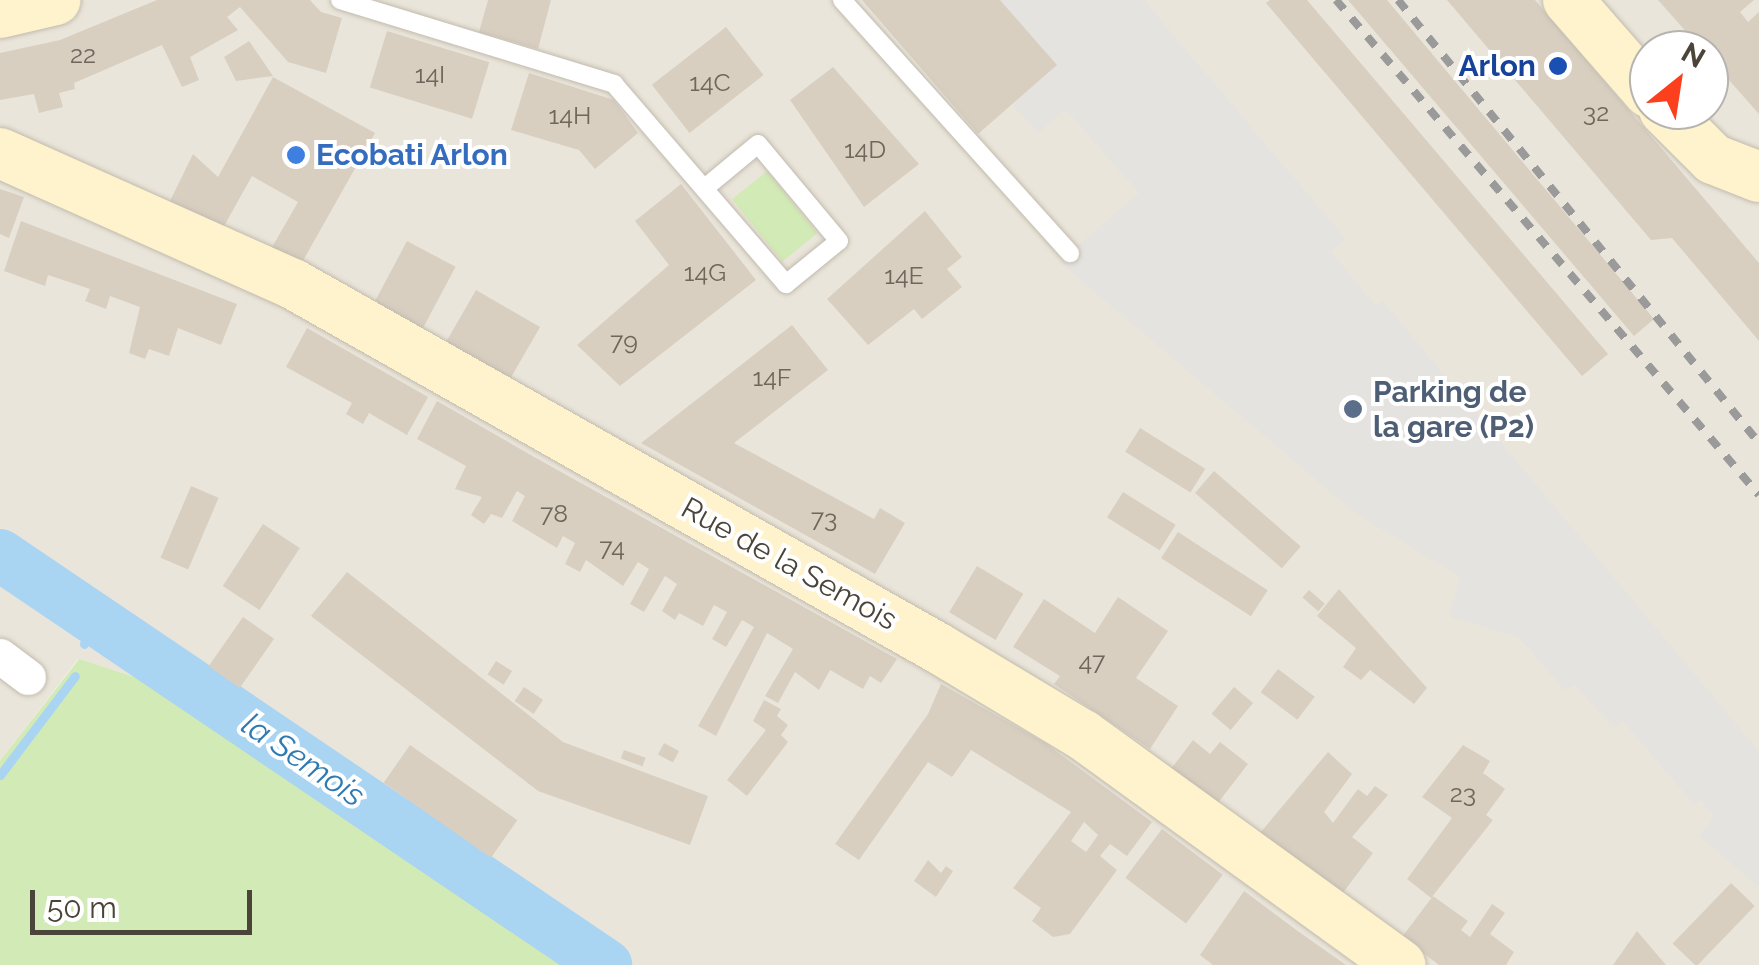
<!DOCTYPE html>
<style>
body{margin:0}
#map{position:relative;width:1759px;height:965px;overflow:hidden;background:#f6f3ec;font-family:Raleway,sans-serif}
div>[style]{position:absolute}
.residential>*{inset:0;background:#eae5da}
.green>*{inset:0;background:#d2eab5;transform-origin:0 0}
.parking>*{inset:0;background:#e5e3e0}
.stream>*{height:9px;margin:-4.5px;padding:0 4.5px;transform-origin:4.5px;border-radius:4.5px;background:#a9d4f2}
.river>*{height:52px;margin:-26px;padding:0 26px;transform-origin:26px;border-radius:26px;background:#a9d4f2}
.building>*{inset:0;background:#d8cfc1;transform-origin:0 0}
.roads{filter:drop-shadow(0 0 2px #c2bbae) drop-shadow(0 0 2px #c2bbae)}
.lane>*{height:18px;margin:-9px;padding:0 9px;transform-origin:9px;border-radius:9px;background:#fff}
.street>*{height:35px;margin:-17.5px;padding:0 17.5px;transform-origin:17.5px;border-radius:17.5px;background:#fff}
.secondary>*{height:50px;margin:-25px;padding:0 25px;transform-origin:25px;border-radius:25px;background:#fff3cd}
.rail>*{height:8px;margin-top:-4px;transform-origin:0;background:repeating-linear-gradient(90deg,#9a9a9a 0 12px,transparent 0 24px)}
.dots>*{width:28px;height:28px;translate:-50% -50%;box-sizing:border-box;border:5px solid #fff;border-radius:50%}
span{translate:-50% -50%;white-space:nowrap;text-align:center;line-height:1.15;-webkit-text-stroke:8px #fff;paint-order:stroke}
.number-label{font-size:25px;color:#6e675b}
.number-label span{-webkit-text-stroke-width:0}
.transit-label{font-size:30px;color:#164399;font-weight:700}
.right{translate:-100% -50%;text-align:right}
.shop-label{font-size:30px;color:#366cbe;font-weight:700}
.left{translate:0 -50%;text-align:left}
.service-label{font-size:30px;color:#4e5e75;font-weight:700}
.street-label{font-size:30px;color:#4b4439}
.water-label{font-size:32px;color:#2e7ab2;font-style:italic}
.north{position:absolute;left:1629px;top:30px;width:100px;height:100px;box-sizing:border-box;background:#fff;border:2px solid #b7b4b0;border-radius:50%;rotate:30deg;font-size:28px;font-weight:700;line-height:40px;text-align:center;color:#4b4439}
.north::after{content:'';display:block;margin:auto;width:35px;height:45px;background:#fc3f1d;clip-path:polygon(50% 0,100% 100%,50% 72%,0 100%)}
.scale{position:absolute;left:30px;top:890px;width:222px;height:45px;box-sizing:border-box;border:5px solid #4b4439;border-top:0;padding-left:12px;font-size:30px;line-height:35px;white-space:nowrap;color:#4b4439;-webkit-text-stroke:8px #fff;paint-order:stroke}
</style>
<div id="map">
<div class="residential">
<div style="clip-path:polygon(evenodd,0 0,1759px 0,1759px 965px,560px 965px,147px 681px,78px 659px,0 761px,0 0,1649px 50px,1709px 50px,1709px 110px,1649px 110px,1649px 50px)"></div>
</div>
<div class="green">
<div style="left:767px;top:171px;width:80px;height:45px;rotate:51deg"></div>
<div style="clip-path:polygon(79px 659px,147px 681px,560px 965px,0 965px,0 761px)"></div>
</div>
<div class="parking">
<div style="clip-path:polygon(1000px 0,1144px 0,1346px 239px,1331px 251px,1375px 305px,1382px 300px,1759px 751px,1759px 887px,1699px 836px,1714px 817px,1700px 801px,1694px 805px,1623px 721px,1614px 728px,1574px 684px,1565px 691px,1519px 638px,1449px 616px,1460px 577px,1355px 513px,1059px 262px,1139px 193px,1066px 110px,1038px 133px,1012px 105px,1057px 65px)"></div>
</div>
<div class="stream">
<div style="left:84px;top:644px;width:28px;rotate:-73deg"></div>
<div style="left:0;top:775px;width:124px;rotate:-52.9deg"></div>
</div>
<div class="river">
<div style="left:0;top:555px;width:732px;rotate:34.08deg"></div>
</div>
<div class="building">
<div style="clip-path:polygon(157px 0,310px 0,321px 12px,342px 18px,326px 73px,288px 62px,240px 7px,227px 17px,238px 30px,190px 57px,199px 80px,182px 87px,162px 45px,74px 83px,75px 89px,59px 93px,63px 107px,39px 113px,34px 94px,0 100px,0 53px,60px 40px)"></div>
<div style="clip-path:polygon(488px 0,551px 0,538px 49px,479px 32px)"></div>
<div style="clip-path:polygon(862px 0,1000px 0,1057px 65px,978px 134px)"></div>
<div style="clip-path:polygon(1270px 0,1307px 0,1608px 354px,1582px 376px,1266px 3px)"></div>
<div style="clip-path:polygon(1348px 0,1387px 0,1654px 319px,1634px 336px)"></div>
<div style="clip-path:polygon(1447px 0,1535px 0,1759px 263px,1759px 341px,1672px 238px,1651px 240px)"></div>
<div style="clip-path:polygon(1658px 0,1754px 0,1740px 12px,1748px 22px,1759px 12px,1759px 114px)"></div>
<div style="left:726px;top:27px;width:61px;height:94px;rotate:52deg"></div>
<div style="left:387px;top:31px;width:107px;height:59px;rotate:17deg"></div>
<div style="clip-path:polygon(249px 41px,273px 76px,236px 81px,224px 57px)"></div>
<div style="clip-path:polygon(833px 67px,919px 164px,864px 207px,790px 100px)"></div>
<div style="clip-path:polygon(529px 73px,614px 100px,638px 133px,595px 169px,579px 150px,511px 130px)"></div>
<div style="clip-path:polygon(273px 77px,375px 133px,300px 266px,271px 249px,298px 202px,252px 176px,223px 228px,170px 201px,193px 154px,218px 177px)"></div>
<div style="clip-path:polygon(681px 184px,756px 280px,620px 386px,577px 345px,669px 265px,635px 221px)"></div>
<div style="clip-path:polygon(0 189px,24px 197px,9px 238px,0 234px)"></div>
<div style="clip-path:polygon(925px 211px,962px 257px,947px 269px,962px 287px,922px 319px,914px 309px,868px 345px,827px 299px)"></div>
<div style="clip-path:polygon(21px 221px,237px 304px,221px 345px,178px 328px,169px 356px,149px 349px,145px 359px,129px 353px,140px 307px,110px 296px,106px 309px,85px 301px,90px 289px,48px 275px,45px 286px,4px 271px)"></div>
<div style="left:407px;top:241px;width:55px;height:75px;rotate:28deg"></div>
<div style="left:476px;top:290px;width:74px;height:66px;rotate:30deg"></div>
<div style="clip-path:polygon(792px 325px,828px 370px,734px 443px,874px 519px,880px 508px,905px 523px,875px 574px,641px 443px)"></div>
<div style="clip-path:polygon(307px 328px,428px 397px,407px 435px,369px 413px,363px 424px,346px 414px,352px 403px,286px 367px)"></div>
<div style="clip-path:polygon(437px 401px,536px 458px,897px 659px,881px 683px,870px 676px,863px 689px,830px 670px,819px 690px,795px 672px,778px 703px,765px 696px,793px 649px,767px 633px,716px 736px,698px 726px,754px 627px,742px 620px,726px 647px,712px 639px,727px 612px,714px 605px,703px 626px,679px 613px,675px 620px,662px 611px,677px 584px,665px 576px,644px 612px,630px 604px,649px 569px,638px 562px,623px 586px,586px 560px,580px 572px,565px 564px,575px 543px,563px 536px,557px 548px,512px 521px,525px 496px,517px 491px,502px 518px,491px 514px,484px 524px,471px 515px,482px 497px,455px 489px,466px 466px,417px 439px)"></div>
<div style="left:1140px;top:428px;width:77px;height:28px;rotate:32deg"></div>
<div style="left:1214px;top:471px;width:115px;height:29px;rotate:41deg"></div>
<div style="left:191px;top:486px;width:30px;height:78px;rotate:23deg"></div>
<div style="left:1123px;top:492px;width:62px;height:30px;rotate:32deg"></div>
<div style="left:263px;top:524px;width:44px;height:74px;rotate:33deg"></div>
<div style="left:1178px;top:532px;width:107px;height:31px;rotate:33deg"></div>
<div style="left:977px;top:566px;width:54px;height:54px;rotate:31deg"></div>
<div style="clip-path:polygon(347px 572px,563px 742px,708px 796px,690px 845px,538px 791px,311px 616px)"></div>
<div style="clip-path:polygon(1339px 589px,1427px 688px,1414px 704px,1370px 670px,1361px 680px,1343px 667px,1356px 648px,1317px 616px)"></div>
<div style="left:1309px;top:590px;width:21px;height:10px;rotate:41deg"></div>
<div style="clip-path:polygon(1118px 597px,1168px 631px,1136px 678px,1178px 706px,1150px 749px,1054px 684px,1060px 676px,1013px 647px,1044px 599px,1095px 633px)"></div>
<div style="left:243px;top:617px;width:38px;height:60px;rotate:35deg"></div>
<div style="left:496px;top:661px;width:19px;height:16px;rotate:32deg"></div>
<div style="left:1278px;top:669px;width:46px;height:29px;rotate:37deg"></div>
<div style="clip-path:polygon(evenodd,941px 684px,1045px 743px,1152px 822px,1127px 856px,1110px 844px,1100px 856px,1117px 870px,1070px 934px,1053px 937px,1032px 921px,1041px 908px,1013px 888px,1071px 812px,971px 750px,952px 777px,928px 762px,859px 860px,835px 844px,928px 714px,941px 684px,1084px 822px,1098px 835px,1086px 852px,1071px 841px,1084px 822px)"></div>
<div style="left:524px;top:687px;width:23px;height:17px;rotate:34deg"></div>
<div style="left:1234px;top:687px;width:25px;height:35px;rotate:40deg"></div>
<div style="clip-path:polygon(764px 700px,781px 709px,777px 716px,788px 725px,781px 735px,788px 742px,747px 796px,727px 780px,766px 730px,753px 721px)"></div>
<div style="clip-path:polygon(1193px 740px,1210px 754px,1220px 742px,1248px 764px,1217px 804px,1171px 769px)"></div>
<div style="left:664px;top:743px;width:17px;height:13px;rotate:28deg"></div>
<div style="left:410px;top:745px;width:131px;height:46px;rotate:35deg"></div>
<div style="clip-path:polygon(1463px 745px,1490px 761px,1483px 773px,1505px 789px,1486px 815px,1493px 820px,1431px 898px,1407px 879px,1452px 818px,1422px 797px)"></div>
<div style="left:624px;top:750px;width:23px;height:9px;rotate:20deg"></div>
<div style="clip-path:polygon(1328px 752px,1352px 774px,1324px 812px,1333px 823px,1358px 789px,1367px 796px,1375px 786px,1388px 795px,1352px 837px,1373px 853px,1342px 894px,1260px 833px)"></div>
<div style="left:1162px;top:829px;width:76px;height:61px;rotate:37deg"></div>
<div style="clip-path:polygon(928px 860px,941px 873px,946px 866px,953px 871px,936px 897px,914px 881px)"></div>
<div style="left:1731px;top:883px;width:33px;height:84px;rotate:44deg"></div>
<div style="clip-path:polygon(1244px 891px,1295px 929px,1346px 965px,1213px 965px,1200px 955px)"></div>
<div style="clip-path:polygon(1433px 896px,1468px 921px,1461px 930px,1470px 937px,1492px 904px,1505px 913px,1490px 934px,1514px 952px,1506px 965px,1439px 965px,1402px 937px)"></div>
<div style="clip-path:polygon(1637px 931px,1666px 965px,1613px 965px)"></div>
</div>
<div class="roads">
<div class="lane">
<div style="left:340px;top:0;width:287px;rotate:17deg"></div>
<div style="left:614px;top:84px;width:264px;rotate:49.3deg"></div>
<div style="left:786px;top:284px;width:68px;rotate:-39.1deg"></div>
<div style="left:839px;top:241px;width:126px;rotate:-129.9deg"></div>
<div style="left:758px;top:144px;width:67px;rotate:140.4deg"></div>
<div style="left:842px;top:0;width:341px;rotate:48deg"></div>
</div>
<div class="street">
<div style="left:0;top:656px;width:35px;rotate:37deg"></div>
</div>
<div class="secondary">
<div style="left:1568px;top:0;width:123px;rotate:48.9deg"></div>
<div style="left:0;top:13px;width:57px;rotate:-13.1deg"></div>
<div style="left:1664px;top:110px;width:69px;rotate:45deg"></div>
<div style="left:1713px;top:159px;width:49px;rotate:21.4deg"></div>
<div style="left:0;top:153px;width:321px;rotate:24.1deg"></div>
<div style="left:293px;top:284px;width:741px;rotate:29.44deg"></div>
<div style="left:938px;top:648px;width:169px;rotate:31deg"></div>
<div style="left:1083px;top:735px;width:392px;rotate:35.9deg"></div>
</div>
</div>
<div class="rail">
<div style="left:1336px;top:0;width:651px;rotate:49.48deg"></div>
<div style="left:1398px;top:0;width:571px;rotate:50.82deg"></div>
</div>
<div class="dots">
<div style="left:1558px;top:66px;background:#1a4fb4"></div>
<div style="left:296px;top:155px;background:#3f7fe0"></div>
<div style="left:1353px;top:409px;background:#5c6f8a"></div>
</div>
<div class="number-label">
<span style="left:83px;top:54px">22</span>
<span style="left:430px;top:74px">14I</span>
<span style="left:710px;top:82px">14C</span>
<span style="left:1596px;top:112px">32</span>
<span style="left:570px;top:115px">14H</span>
<span style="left:865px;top:149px">14D</span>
<span style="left:705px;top:272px">14G</span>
<span style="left:904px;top:275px">14E</span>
<span style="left:624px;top:341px">79</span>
<span style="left:772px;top:377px">14F</span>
<span style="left:554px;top:513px">78</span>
<span style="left:824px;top:518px">73</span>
<span style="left:612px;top:547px">74</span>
<span style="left:1092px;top:661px">47</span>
<span style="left:1463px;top:793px">23</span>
</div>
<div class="transit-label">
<span class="right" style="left:1536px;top:66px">Arlon</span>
</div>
<div class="shop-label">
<span class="left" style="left:316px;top:155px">Ecobati Arlon</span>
</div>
<div class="service-label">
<span class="left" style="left:1373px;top:409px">Parking de<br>la gare (P2)</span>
</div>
<div class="street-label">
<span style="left:789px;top:564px;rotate:29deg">Rue de la Semois</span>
</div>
<div class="water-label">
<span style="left:303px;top:760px;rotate:34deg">la Semois</span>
</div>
<div class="north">N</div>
<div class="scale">50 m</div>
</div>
